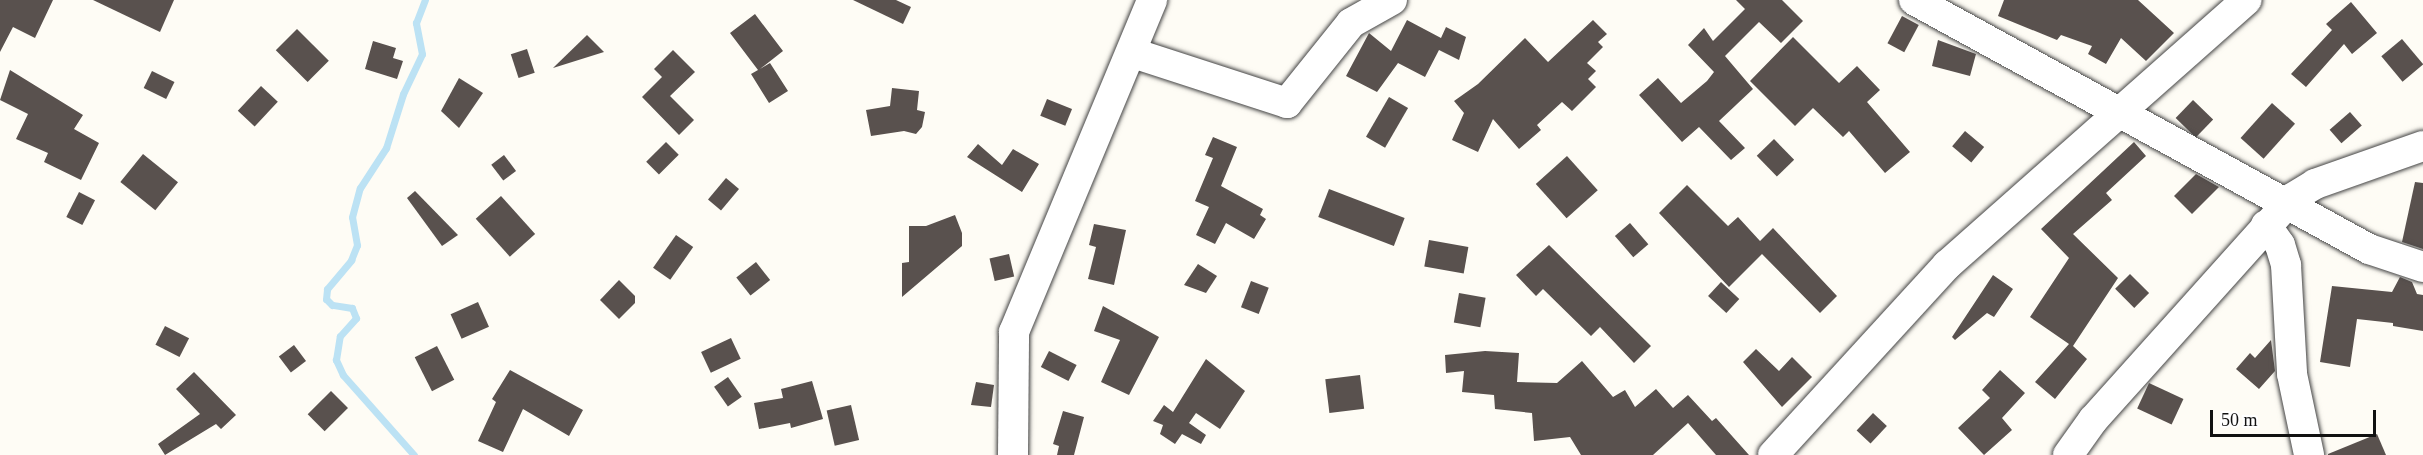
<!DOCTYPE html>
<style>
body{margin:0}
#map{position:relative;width:2423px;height:455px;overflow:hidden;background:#fefcf5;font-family:Georgia,serif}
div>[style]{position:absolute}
.stream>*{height:7px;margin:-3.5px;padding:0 3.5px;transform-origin:3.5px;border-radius:3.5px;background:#bce2f4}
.building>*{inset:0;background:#59514e;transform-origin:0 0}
.roads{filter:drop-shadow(0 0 2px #444) drop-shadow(0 0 2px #444)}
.minor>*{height:30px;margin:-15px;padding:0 15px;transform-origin:15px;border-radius:15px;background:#fff}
span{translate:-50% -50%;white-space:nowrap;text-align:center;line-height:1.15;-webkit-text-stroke:6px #fff;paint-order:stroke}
.scale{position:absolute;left:2210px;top:410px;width:166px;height:27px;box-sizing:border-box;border:3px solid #111;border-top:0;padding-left:8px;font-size:18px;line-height:21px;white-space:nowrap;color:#111;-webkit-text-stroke:4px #fff;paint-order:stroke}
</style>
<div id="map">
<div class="stream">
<div style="left:414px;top:455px;width:107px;rotate:-131.6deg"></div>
<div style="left:343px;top:375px;width:17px;rotate:-115deg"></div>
<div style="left:336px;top:360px;width:24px;rotate:-81deg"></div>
<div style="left:340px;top:336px;width:24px;rotate:-48deg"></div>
<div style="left:356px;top:318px;width:11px;rotate:-112deg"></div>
<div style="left:352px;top:308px;width:20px;rotate:-171deg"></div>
<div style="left:332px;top:305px;width:8px;rotate:-135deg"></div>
<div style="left:326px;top:299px;width:10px;rotate:-84deg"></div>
<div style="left:327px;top:289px;width:38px;rotate:-50deg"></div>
<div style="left:351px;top:260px;width:16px;rotate:-68deg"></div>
<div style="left:357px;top:245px;width:28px;rotate:-100deg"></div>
<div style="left:352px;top:217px;width:30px;rotate:-75deg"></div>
<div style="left:360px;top:188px;width:48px;rotate:-57deg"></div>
<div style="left:386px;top:148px;width:57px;rotate:-72.5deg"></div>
<div style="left:403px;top:94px;width:44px;rotate:-64.6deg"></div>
<div style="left:422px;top:54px;width:32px;rotate:-101deg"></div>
<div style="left:416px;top:23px;width:25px;rotate:-69deg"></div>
</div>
<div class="building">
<div style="clip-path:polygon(0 0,53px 0,35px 38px,13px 27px,0 52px)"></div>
<div style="clip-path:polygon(93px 0,174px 0,160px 32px)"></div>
<div style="clip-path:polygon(853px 0,896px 0,911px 7px,903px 24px)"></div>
<div style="clip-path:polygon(1736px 0,1782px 0,1803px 21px,1781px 43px,1759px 22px,1725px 56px,1753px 89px,1719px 121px,1745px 148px,1731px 160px,1699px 127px,1682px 142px,1639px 95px,1658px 78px,1681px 103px,1707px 81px,1714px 72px,1688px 45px,1704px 28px,1713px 41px,1745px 9px)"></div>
<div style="clip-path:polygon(2004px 0,2138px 0,2174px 33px,2146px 61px,2121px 38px,2106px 64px,2088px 54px,2092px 46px,2061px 35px,2057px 40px,1998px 16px)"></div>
<div style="clip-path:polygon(2351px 2px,2377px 33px,2352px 54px,2344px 44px,2306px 87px,2291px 74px,2332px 30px,2326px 24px)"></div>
<div style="clip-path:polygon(755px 14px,783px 51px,760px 69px,770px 63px,788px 91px,769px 103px,751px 74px,758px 70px,730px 33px)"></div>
<div style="left:1902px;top:16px;width:19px;height:31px;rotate:28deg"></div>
<div style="clip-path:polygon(1407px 20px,1441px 38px,1446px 27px,1466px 37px,1459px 60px,1439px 50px,1425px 77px,1398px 63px,1377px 92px,1346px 76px,1369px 33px,1391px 51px)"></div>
<div style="clip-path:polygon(1593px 20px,1607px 34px,1598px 42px,1603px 47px,1587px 63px,1596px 71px,1588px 79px,1596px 87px,1572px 111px,1562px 102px,1537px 125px,1541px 130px,1519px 149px,1493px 119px,1478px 152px,1452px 140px,1464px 113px,1454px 101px,1478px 84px,1525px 38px,1548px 62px)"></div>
<div style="left:297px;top:29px;width:45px;height:30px;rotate:45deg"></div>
<div style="clip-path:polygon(587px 35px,604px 52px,553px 68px)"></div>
<div style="clip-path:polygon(1793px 37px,1839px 83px,1857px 66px,1880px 90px,1867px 102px,1910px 152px,1885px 173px,1849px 131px,1843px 137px,1813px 108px,1795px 126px,1750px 81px)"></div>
<div style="left:2402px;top:39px;width:33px;height:27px;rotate:50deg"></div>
<div style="clip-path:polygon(1938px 40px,1976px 54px,1970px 76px,1932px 66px)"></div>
<div style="clip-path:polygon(373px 41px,396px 48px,393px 58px,403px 61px,397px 79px,365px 69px)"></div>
<div style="left:527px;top:49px;width:25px;height:17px;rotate:72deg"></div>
<div style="clip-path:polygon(673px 50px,695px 72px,670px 96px,694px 120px,679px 135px,642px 97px,662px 77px,654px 69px)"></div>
<div style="clip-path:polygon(10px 70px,83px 115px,74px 129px,99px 143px,81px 180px,44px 162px,48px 153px,16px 139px,28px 114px,0 100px)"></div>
<div style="left:152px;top:71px;width:25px;height:19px;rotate:26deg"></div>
<div style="clip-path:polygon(459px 78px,483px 93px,459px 128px,441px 111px)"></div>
<div style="left:261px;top:86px;width:23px;height:34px;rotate:43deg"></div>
<div style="clip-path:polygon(892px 88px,919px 91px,917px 110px,925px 112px,922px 127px,916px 134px,904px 131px,871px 136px,866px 110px,890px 106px)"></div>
<div style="left:1389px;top:97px;width:22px;height:46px;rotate:30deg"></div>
<div style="left:1047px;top:99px;width:27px;height:18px;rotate:22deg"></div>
<div style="left:2193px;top:100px;width:28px;height:25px;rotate:44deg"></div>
<div style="left:2272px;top:103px;width:31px;height:47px;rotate:42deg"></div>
<div style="left:2350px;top:112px;width:18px;height:27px;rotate:49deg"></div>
<div style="left:1965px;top:131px;width:25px;height:20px;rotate:40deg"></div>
<div style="clip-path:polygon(1213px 137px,1237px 147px,1221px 186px,1263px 209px,1260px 215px,1266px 219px,1254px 239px,1226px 223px,1215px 244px,1196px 235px,1209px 207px,1195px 201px,1213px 158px,1205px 155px)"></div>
<div style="left:1774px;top:139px;width:29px;height:24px;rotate:46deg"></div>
<div style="left:666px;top:142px;width:18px;height:28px;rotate:45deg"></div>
<div style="clip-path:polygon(2134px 142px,2146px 156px,2106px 193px,2112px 200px,2073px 234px,2118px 278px,2073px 346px,2087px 359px,2055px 399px,2035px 382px,2069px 344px,2030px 317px,2069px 258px,2041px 229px)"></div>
<div style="clip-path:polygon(978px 144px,1002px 165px,1013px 149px,1039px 164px,1022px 192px,967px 157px)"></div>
<div style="left:143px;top:154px;width:45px;height:36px;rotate:39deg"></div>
<div style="left:504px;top:155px;width:20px;height:16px;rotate:53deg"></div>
<div style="left:1567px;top:156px;width:46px;height:42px;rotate:48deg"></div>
<div style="clip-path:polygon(2196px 174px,2219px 187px,2192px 214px,2174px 196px)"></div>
<div style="left:726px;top:178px;width:17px;height:28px;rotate:40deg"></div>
<div style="clip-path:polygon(2415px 182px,2423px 183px,2423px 249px,2402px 242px)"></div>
<div style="clip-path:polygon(1687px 185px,1728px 226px,1738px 217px,1760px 241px,1773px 228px,1837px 296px,1820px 313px,1762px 254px,1729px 287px,1659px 213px)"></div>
<div style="left:1329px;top:189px;width:81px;height:30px;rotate:21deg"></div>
<div style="clip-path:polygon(415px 191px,458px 235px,442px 246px,407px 198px)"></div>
<div style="left:79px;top:192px;width:18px;height:28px;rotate:27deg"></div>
<div style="left:501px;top:196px;width:51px;height:34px;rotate:48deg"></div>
<div style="clip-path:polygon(955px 215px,962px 233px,962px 246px,902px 297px,902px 263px,909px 262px,909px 226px,926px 226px)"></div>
<div style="left:1630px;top:223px;width:28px;height:20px;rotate:49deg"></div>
<div style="clip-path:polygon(1094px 224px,1126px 230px,1114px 285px,1088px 279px,1096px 247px,1089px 245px)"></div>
<div style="left:676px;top:235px;width:21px;height:40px;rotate:35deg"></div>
<div style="left:1429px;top:240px;width:40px;height:27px;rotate:10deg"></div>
<div style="clip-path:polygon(1549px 245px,1651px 346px,1634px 363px,1600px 327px,1591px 336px,1543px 289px,1536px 296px,1516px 275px)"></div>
<div style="left:1009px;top:254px;width:23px;height:20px;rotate:77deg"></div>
<div style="left:756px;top:262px;width:23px;height:25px;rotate:52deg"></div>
<div style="clip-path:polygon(1198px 264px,1217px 276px,1206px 293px,1184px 285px)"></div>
<div style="left:2130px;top:274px;width:27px;height:21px;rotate:45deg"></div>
<div style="clip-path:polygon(1993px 275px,2013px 289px,1994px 317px,1987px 313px,1955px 340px,1952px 337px)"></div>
<div style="clip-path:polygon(2400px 277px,2412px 282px,2417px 294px,2423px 295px,2423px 331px,2393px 326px,2393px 323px,2357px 319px,2350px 367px,2320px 362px,2332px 286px,2392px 292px)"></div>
<div style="clip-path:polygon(619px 280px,635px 296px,635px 303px,619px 319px,600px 300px)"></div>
<div style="left:1251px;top:281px;width:19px;height:28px;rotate:21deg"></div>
<div style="left:1721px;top:282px;width:25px;height:19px;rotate:43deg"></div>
<div style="left:1459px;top:293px;width:27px;height:30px;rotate:10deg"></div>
<div style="left:478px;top:302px;width:27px;height:30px;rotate:66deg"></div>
<div style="clip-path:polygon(1103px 306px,1159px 337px,1129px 395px,1101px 382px,1120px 340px,1094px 331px)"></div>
<div style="left:165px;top:326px;width:27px;height:21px;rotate:27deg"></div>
<div style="left:731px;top:338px;width:23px;height:33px;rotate:65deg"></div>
<div style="clip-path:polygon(2271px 340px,2275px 371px,2259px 389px,2236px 369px,2250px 353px,2255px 358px)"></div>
<div style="left:294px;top:345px;width:20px;height:19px;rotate:53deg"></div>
<div style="left:437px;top:346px;width:38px;height:25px;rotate:63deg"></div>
<div style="clip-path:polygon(1756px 349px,1779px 371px,1792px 357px,1812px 377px,1782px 407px,1743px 362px)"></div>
<div style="left:1049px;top:351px;width:31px;height:18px;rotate:27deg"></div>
<div style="clip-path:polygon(1485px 351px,1519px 353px,1517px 382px,1557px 383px,1582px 361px,1613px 397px,1625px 390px,1635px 407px,1656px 389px,1673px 408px,1688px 395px,1712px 421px,1716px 418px,1749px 455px,1716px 455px,1688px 423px,1653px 455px,1581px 455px,1570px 437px,1534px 441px,1532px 413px,1495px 409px,1494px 395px,1462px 392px,1464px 371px,1446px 373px,1445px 355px)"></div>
<div style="clip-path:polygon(1206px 359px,1245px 391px,1220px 429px,1196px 413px,1189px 423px,1206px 435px,1201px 444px,1182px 434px,1175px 444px,1160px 434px,1163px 425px,1153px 421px,1164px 405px,1173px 412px)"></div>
<div style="clip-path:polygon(510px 370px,583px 410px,569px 436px,523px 409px,503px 452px,478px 441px,496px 402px,492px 399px)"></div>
<div style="clip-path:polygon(2000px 370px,2025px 393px,2002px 418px,2012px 430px,1984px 455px,1958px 428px,1990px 398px,1982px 390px)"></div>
<div style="clip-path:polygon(194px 372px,236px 415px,221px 429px,216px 424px,165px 455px,158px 444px,200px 414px,176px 389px)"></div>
<div style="left:1360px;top:375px;width:34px;height:35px;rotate:83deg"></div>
<div style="left:728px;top:377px;width:24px;height:17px;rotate:55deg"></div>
<div style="clip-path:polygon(812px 381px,823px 419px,791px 428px,790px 423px,759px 429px,754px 403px,783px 398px,781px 389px)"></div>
<div style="clip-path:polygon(976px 382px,994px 385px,991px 407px,971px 405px)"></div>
<div style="left:2149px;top:383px;width:38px;height:28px;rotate:25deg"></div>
<div style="left:331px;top:391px;width:24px;height:33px;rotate:45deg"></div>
<div style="left:851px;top:405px;width:36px;height:25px;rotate:77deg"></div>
<div style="clip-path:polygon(1063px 411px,1084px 417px,1074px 455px,1057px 455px,1059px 446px,1053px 444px)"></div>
<div style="left:1873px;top:413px;width:19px;height:24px;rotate:43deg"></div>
<div style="clip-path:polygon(2377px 434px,2386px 455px,2328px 455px,2328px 454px)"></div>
</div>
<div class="roads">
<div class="minor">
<div style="left:1914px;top:0;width:519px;rotate:28.69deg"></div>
<div style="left:2369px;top:249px;width:57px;rotate:18.4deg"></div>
<div style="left:1133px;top:53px;width:162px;rotate:18deg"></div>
<div style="left:1287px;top:103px;width:102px;rotate:-51.3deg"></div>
<div style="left:1351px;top:23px;width:47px;rotate:-29.3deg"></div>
<div style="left:2266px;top:225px;width:24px;rotate:55deg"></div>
<div style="left:2280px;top:245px;width:21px;rotate:73deg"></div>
<div style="left:2286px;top:265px;width:109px;rotate:86.8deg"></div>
<div style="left:2292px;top:374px;width:83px;rotate:78.1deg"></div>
<div style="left:1013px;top:455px;width:123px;rotate:-89.5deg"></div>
<div style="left:1014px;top:332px;width:360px;rotate:-67.4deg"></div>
<div style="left:1773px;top:455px;width:258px;rotate:-47.5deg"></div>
<div style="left:1947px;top:265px;width:400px;rotate:-41.5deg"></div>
<div style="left:2068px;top:455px;width:43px;rotate:-54.5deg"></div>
<div style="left:2093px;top:420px;width:298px;rotate:-48.1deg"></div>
<div style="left:2292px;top:198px;width:27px;rotate:-31deg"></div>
<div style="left:2315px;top:184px;width:114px;rotate:-19.4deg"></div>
</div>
</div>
<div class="scale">50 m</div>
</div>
